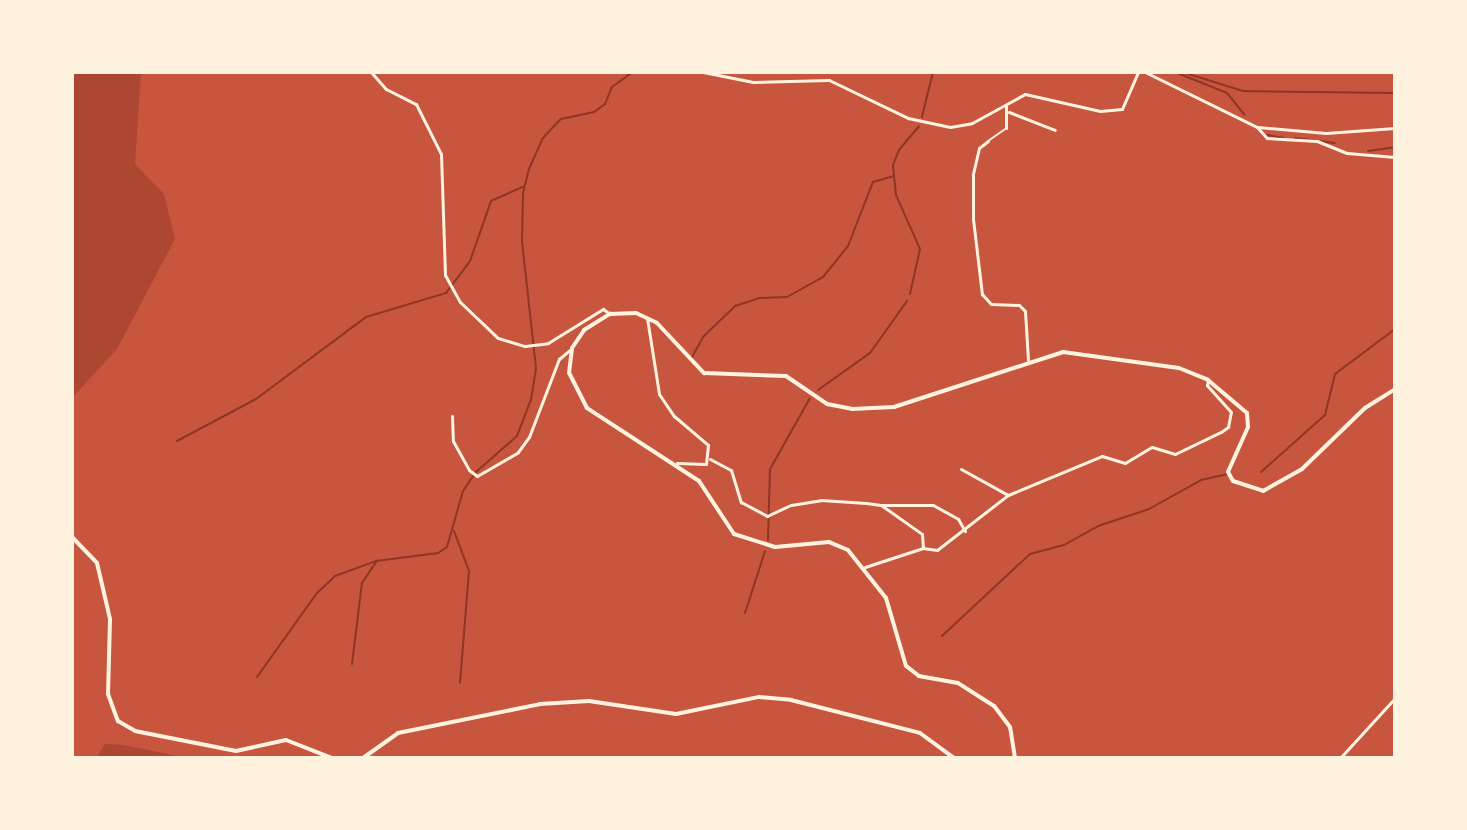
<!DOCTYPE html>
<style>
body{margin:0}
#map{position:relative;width:1467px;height:830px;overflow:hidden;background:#c8553d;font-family:"Open Sans",sans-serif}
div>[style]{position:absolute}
.green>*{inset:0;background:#ae4732}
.stream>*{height:2px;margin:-1px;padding:0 1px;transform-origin:1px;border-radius:1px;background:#8f3625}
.pedestrian>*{height:2px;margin:-1px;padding:0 1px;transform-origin:1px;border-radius:1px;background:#fff3e0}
.minor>*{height:3px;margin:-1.5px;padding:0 1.5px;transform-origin:1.5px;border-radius:1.5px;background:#fff3e0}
.secondary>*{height:4px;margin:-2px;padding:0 2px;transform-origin:2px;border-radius:2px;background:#fff3e0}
span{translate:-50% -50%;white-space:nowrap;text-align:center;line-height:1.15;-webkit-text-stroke:6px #fff3e0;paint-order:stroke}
.frame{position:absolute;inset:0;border:74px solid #fff3e0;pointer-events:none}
</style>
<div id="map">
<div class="green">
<div style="clip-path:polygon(72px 72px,141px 72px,135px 164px,164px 194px,175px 239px,117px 349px,72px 398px)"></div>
<div style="clip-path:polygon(105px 744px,124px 745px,187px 758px,96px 758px)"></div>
</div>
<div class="stream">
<div style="left:1175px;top:72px;width:56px;rotate:22deg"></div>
<div style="left:1227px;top:93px;width:28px;rotate:51deg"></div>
<div style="left:1182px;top:72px;width:64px;rotate:17.3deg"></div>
<div style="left:1243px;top:91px;width:152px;rotate:0.8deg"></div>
<div style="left:922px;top:117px;width:46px;rotate:-76.3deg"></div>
<div style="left:1267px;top:135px;width:17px;rotate:10deg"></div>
<div style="left:1295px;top:138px;width:40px;rotate:7.1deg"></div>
<div style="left:1368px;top:151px;width:27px;rotate:-8deg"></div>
<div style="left:910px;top:294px;width:46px;rotate:-77.5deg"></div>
<div style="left:920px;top:249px;width:59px;rotate:-114deg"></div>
<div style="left:896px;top:195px;width:30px;rotate:-96deg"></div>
<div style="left:893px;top:165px;width:16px;rotate:-68deg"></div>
<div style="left:899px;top:150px;width:31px;rotate:-50deg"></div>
<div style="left:692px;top:357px;width:23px;rotate:-61deg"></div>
<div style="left:703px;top:337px;width:45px;rotate:-44.1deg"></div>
<div style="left:735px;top:306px;width:25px;rotate:-18deg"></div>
<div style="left:759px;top:298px;width:28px;rotate:-2deg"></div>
<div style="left:787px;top:297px;width:41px;rotate:-29.1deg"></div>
<div style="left:823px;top:277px;width:40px;rotate:-51deg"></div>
<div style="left:848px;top:246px;width:69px;rotate:-68.7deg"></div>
<div style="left:873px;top:182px;width:22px;rotate:-16deg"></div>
<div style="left:818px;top:390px;width:64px;rotate:-35.4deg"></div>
<div style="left:870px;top:353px;width:64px;rotate:-54.6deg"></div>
<div style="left:177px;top:441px;width:89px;rotate:-28deg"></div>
<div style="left:256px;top:399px;width:137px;rotate:-36.7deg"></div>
<div style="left:366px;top:317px;width:84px;rotate:-16.7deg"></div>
<div style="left:446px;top:293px;width:40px;rotate:-53deg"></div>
<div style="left:470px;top:261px;width:64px;rotate:-70.7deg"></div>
<div style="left:491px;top:201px;width:35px;rotate:-24deg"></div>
<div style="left:1261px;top:472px;width:86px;rotate:-41.7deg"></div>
<div style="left:1325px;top:415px;width:42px;rotate:-76.3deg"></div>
<div style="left:1335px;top:374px;width:75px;rotate:-36.9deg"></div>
<div style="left:454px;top:531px;width:43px;rotate:69.4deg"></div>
<div style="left:469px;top:571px;width:112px;rotate:94.6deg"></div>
<div style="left:768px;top:540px;width:71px;rotate:-88.4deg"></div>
<div style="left:770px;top:469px;width:81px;rotate:-60.6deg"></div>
<div style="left:745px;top:613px;width:65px;rotate:-72.1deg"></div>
<div style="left:942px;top:636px;width:120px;rotate:-43deg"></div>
<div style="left:1030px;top:554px;width:35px;rotate:-15deg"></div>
<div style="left:1064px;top:545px;width:39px;rotate:-29deg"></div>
<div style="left:1098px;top:526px;width:54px;rotate:-18.4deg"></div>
<div style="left:1149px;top:509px;width:60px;rotate:-29.1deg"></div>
<div style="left:1201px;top:480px;width:26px;rotate:-13deg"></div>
<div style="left:352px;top:664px;width:82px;rotate:-83deg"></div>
<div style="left:362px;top:583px;width:25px;rotate:-56deg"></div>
<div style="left:257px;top:677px;width:103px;rotate:-54.5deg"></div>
<div style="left:317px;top:593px;width:25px;rotate:-43deg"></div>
<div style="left:335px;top:576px;width:44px;rotate:-20.1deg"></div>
<div style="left:376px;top:561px;width:63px;rotate:-7.4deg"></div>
<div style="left:438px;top:553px;width:11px;rotate:-34deg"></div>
<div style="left:447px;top:547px;width:58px;rotate:-74.1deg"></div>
<div style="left:463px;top:491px;width:23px;rotate:-56deg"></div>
<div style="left:476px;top:472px;width:55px;rotate:-41.3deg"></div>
<div style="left:517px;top:436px;width:39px;rotate:-69deg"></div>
<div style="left:531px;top:400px;width:32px;rotate:-81deg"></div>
<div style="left:536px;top:368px;width:127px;rotate:-96.3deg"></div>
<div style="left:522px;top:242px;width:49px;rotate:-88.8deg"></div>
<div style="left:523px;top:193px;width:25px;rotate:-76deg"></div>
<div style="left:529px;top:169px;width:34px;rotate:-66deg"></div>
<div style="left:543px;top:138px;width:26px;rotate:-47deg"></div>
<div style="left:561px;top:119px;width:34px;rotate:-12deg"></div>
<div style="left:594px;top:112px;width:14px;rotate:-36deg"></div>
<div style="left:605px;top:104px;width:18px;rotate:-68deg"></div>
<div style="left:612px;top:87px;width:26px;rotate:-36deg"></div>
</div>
<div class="pedestrian">
<div style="left:988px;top:141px;width:21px;rotate:-35deg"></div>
</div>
<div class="minor">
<div style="left:371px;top:72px;width:23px;rotate:49deg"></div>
<div style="left:386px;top:89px;width:34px;rotate:27deg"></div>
<div style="left:416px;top:104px;width:56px;rotate:63.4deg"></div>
<div style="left:441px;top:154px;width:121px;rotate:88.1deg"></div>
<div style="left:445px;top:275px;width:31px;rotate:61deg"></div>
<div style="left:460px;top:302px;width:52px;rotate:43.5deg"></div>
<div style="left:498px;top:338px;width:28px;rotate:17deg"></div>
<div style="left:525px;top:346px;width:23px;rotate:-7deg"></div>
<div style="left:548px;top:343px;width:65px;rotate:-31.7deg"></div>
<div style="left:603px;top:309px;width:9px;rotate:36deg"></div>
<div style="left:703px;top:72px;width:51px;rotate:11.3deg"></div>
<div style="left:753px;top:82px;width:76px;rotate:-1.5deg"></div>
<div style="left:829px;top:80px;width:88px;rotate:25.7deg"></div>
<div style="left:908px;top:118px;width:43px;rotate:12.1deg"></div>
<div style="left:950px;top:127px;width:22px;rotate:-10deg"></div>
<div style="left:972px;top:123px;width:60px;rotate:-28.7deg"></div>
<div style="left:1025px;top:94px;width:77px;rotate:12.8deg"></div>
<div style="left:1100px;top:111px;width:22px;rotate:-5deg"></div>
<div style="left:1122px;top:109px;width:40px;rotate:-66.6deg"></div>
<div style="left:1145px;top:72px;width:125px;rotate:26.2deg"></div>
<div style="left:1257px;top:127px;width:69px;rotate:5deg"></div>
<div style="left:1326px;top:133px;width:69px;rotate:-4.1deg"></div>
<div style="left:1006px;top:105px;width:23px;rotate:90deg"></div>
<div style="left:1009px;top:112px;width:49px;rotate:21.4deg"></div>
<div style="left:1257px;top:127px;width:15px;rotate:48deg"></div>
<div style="left:1267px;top:138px;width:50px;rotate:3.4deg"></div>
<div style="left:1317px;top:141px;width:32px;rotate:22deg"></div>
<div style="left:1347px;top:153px;width:48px;rotate:4.8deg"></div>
<div style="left:988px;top:141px;width:11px;rotate:142deg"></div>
<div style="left:979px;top:148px;width:28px;rotate:103deg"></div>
<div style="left:973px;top:175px;width:44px;rotate:90deg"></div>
<div style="left:973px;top:219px;width:76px;rotate:83.2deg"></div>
<div style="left:982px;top:294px;width:13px;rotate:48deg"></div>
<div style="left:991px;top:304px;width:28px;rotate:2deg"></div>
<div style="left:1019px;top:305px;width:8px;rotate:45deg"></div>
<div style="left:1025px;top:311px;width:49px;rotate:86.5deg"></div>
<div style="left:647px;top:318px;width:77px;rotate:81deg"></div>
<div style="left:659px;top:394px;width:27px;rotate:56deg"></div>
<div style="left:674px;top:416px;width:45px;rotate:40.5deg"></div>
<div style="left:708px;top:445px;width:19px;rotate:96deg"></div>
<div style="left:706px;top:464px;width:29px;rotate:-178deg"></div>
<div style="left:452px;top:416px;width:25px;rotate:88deg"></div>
<div style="left:453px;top:441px;width:33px;rotate:61deg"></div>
<div style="left:469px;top:470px;width:10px;rotate:37deg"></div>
<div style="left:477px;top:476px;width:8px;rotate:-30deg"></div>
<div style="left:484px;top:472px;width:39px;rotate:-30deg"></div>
<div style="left:518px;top:452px;width:19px;rotate:-54deg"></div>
<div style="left:529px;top:437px;width:84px;rotate:-69deg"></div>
<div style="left:559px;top:359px;width:17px;rotate:-40deg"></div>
<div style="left:710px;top:459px;width:24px;rotate:28deg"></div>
<div style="left:731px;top:470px;width:34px;rotate:73deg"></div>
<div style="left:741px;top:502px;width:30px;rotate:28deg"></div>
<div style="left:767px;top:516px;width:26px;rotate:-25deg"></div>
<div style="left:791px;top:505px;width:30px;rotate:-9deg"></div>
<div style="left:821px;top:500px;width:45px;rotate:3.8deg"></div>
<div style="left:866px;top:503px;width:15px;rotate:8deg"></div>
<div style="left:881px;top:505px;width:50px;rotate:35.3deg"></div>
<div style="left:922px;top:534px;width:14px;rotate:86deg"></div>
<div style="left:923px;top:548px;width:61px;rotate:161.9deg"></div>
<div style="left:961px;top:469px;width:54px;rotate:29deg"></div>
<div style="left:881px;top:505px;width:52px"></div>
<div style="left:933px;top:505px;width:29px;rotate:29deg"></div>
<div style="left:958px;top:519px;width:14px;rotate:60deg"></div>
<div style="left:923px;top:548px;width:14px;rotate:8deg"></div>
<div style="left:937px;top:550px;width:90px;rotate:-37.8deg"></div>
<div style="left:1008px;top:495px;width:102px;rotate:-22.5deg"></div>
<div style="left:1102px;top:456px;width:24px;rotate:17deg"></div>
<div style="left:1125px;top:463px;width:31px;rotate:-31deg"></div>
<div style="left:1152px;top:447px;width:24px;rotate:17deg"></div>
<div style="left:1175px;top:454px;width:51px;rotate:-25.6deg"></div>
<div style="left:1221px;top:432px;width:9px;rotate:-36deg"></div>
<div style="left:1228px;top:427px;width:15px;rotate:-79deg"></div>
<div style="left:1231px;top:412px;width:36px;rotate:-132deg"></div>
<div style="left:1207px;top:385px;width:5px;rotate:-79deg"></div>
<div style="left:1340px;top:758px;width:81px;rotate:-47.5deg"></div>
</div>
<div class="secondary">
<div style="left:72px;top:537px;width:36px;rotate:46deg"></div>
<div style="left:97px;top:563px;width:57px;rotate:76.9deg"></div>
<div style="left:110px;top:619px;width:75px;rotate:91.5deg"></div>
<div style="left:108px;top:694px;width:29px;rotate:70deg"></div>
<div style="left:118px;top:721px;width:20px;rotate:30deg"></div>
<div style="left:135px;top:731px;width:103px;rotate:11.2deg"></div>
<div style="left:236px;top:751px;width:51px;rotate:-12.4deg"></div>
<div style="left:286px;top:740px;width:49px;rotate:21.4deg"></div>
<div style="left:363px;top:758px;width:43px;rotate:-35.5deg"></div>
<div style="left:398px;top:733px;width:145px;rotate:-11.5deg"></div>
<div style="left:540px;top:704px;width:49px;rotate:-3.5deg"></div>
<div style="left:589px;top:701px;width:88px;rotate:8.5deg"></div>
<div style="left:676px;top:714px;width:85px;rotate:-11.6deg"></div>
<div style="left:759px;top:697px;width:32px;rotate:5deg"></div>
<div style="left:791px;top:700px;width:133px;rotate:14.3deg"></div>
<div style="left:920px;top:733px;width:42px;rotate:36.3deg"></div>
<div style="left:1015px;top:758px;width:31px;rotate:-99deg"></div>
<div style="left:1010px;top:727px;width:26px;rotate:-127deg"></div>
<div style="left:994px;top:706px;width:43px;rotate:-147.4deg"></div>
<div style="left:958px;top:683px;width:40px;rotate:-170deg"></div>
<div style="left:919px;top:676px;width:16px;rotate:-142deg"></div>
<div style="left:906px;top:666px;width:71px;rotate:-106.4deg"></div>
<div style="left:886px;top:598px;width:61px;rotate:-128.4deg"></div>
<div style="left:848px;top:550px;width:21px;rotate:-157deg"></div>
<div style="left:829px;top:542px;width:54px;rotate:174.7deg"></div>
<div style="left:775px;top:547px;width:43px;rotate:-162.4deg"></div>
<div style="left:734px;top:534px;width:64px;rotate:-123.4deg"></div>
<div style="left:699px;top:481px;width:134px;rotate:-146.9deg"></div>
<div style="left:587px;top:408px;width:39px;rotate:-117deg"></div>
<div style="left:569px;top:373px;width:25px;rotate:-83deg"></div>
<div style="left:572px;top:348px;width:22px;rotate:-56deg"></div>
<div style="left:584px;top:330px;width:31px;rotate:-32deg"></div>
<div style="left:610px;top:314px;width:26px;rotate:-2deg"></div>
<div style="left:636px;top:313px;width:23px;rotate:25deg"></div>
<div style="left:657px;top:323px;width:69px;rotate:46.8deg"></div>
<div style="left:704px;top:373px;width:82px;rotate:2.1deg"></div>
<div style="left:786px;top:376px;width:50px;rotate:34.3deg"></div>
<div style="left:827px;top:404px;width:25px;rotate:11deg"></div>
<div style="left:852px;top:409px;width:42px;rotate:-2.7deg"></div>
<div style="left:894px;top:407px;width:178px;rotate:-18deg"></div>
<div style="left:1063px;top:352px;width:117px;rotate:7.9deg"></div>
<div style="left:1179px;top:368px;width:31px;rotate:22deg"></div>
<div style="left:1208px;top:380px;width:51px;rotate:40.2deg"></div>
<div style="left:1247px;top:413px;width:14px;rotate:86deg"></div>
<div style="left:1248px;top:427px;width:49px;rotate:114deg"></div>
<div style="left:1228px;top:472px;width:10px;rotate:61deg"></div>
<div style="left:1233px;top:481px;width:32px;rotate:18deg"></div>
<div style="left:1263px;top:491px;width:45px;rotate:-29.4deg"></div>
<div style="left:1302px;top:469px;width:88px;rotate:-44.1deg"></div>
<div style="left:1365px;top:408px;width:36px;rotate:-32deg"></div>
</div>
<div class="frame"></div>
</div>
